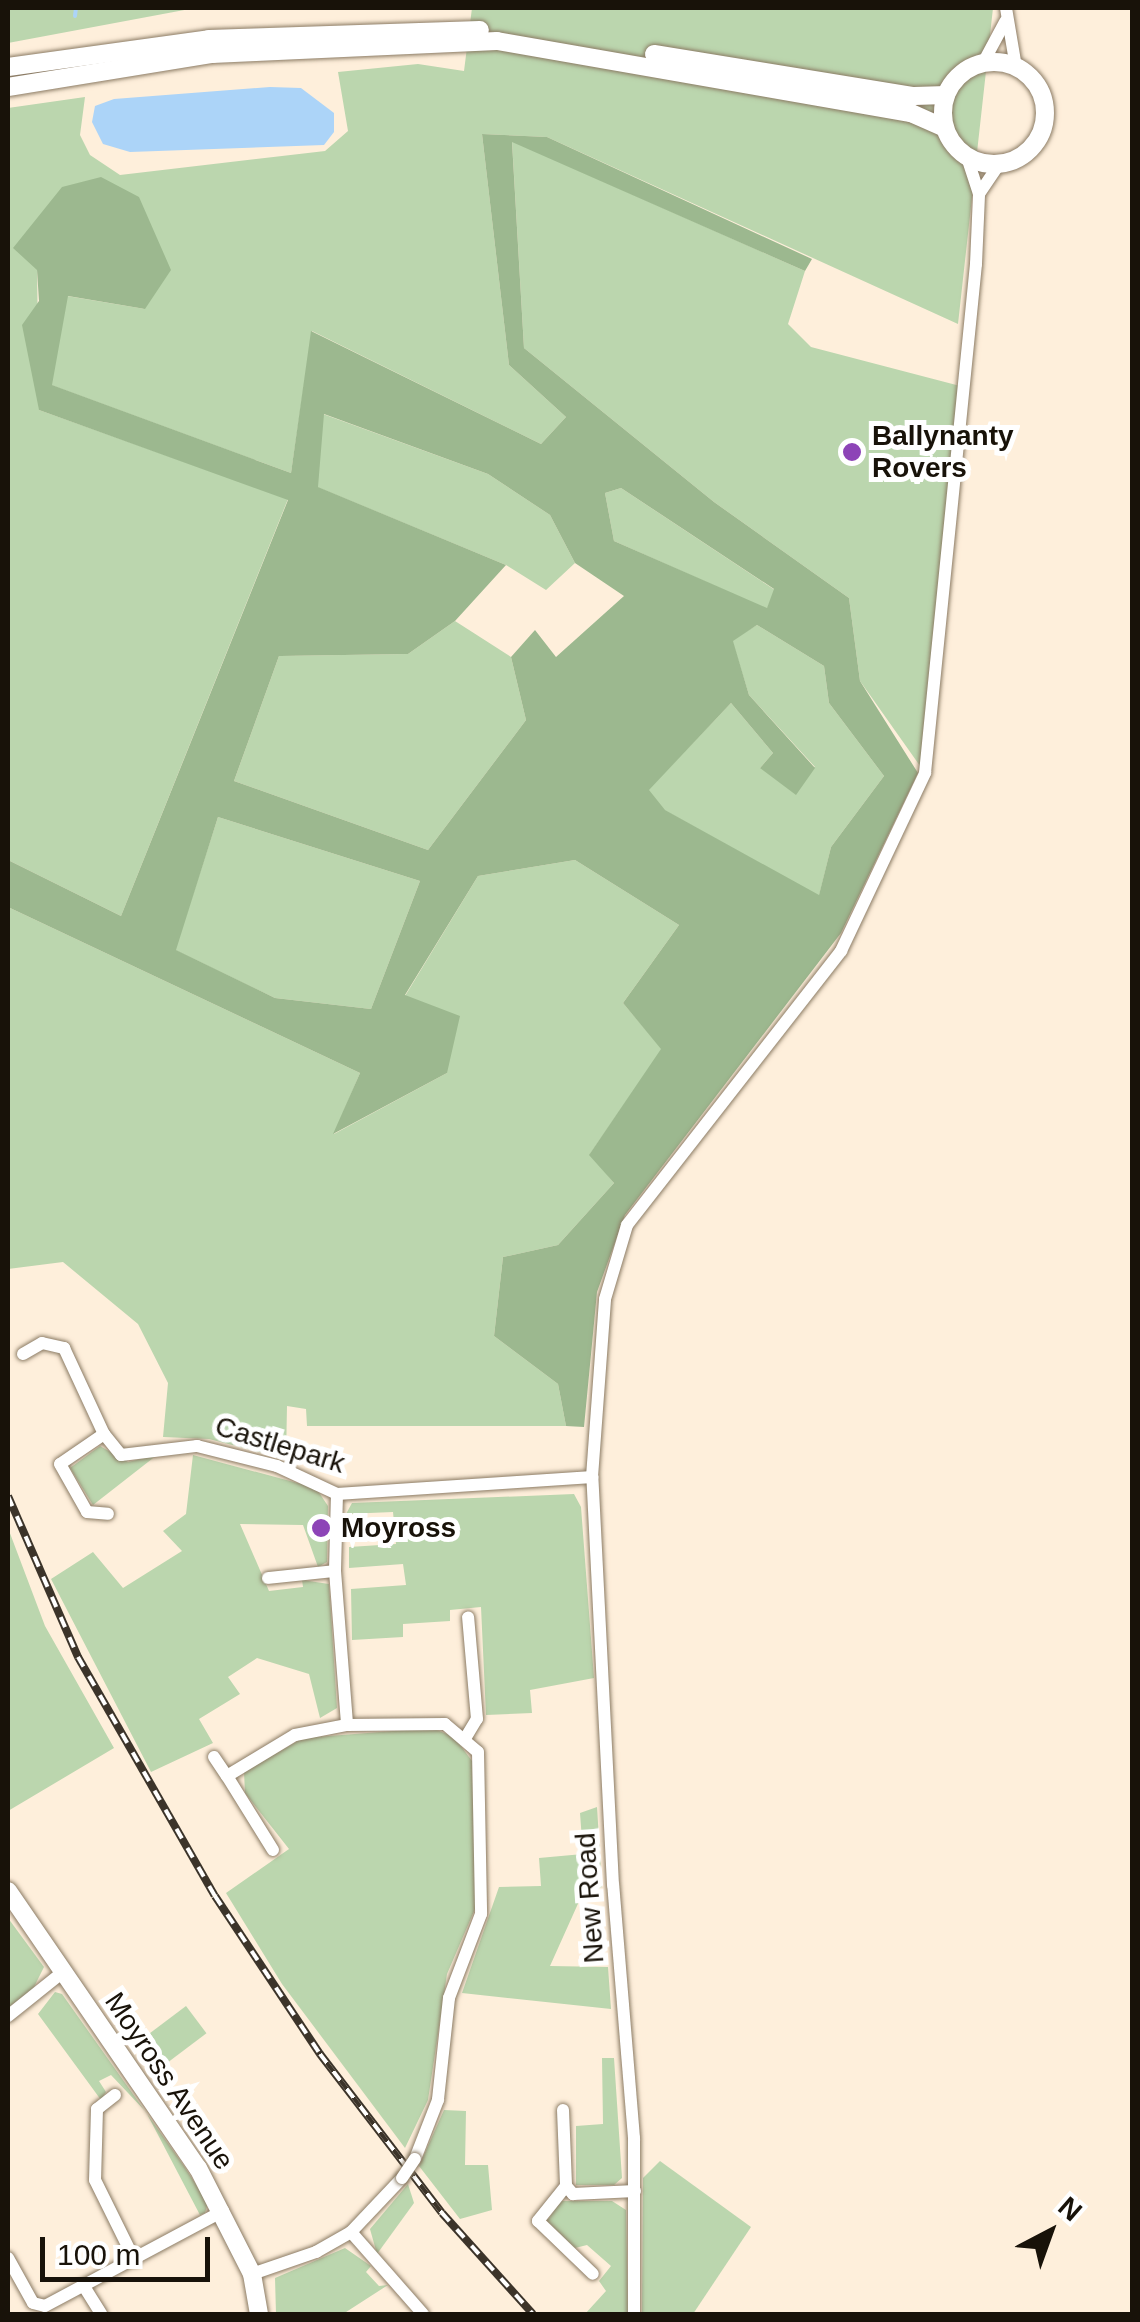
<!DOCTYPE html>
<style>
body{margin:0}
#map{position:relative;width:1140px;height:2322px;overflow:hidden;background:#feefdb;font-family:Arial,sans-serif}
div>[style]{position:absolute}
.green>*{inset:0;background:#bbd6ae;transform-origin:0 0}
.forest>*{inset:0;background:#9cb88f}
.water>*{inset:0;background:#acd4f8}
.stream>*{height:4px;margin:-2px;padding:0 2px;transform-origin:2px;border-radius:2px;background:#acd4f8}
.roads{filter:drop-shadow(0 0 2px #8b7b64) drop-shadow(0 0 2px #8b7b64)}
.street>*{height:12px;margin:-6px;padding:0 6px;transform-origin:6px;border-radius:6px;background:#fff}
.secondary>*{height:18px;margin:-9px;padding:0 9px;transform-origin:9px;border-radius:9px;background:#fff}
.secondary>.ring{margin:-9px;padding:0;box-sizing:content-box;background:none;border:18px solid #fff;border-radius:50%}
.rail>*{height:8px;margin-top:-4px;transform-origin:0;background:repeating-linear-gradient(90deg,#fff 0 11px,#3c342a 0 22px);box-sizing:border-box;border-block:2px solid #3c342a}
.bridges{filter:drop-shadow(0 0 2px #8b7b64) drop-shadow(0 0 2px #8b7b64)}
.street-bridge>*{height:12px;margin:-6px;padding:0 6px;transform-origin:6px;border-radius:6px;background:#fff}
.dots>*{width:28px;height:28px;translate:-50% -50%;box-sizing:border-box;border:5px solid #fff;border-radius:50%}
span{translate:-50% -50%;white-space:nowrap;text-align:center;line-height:1.15;-webkit-text-stroke:10px #fff;paint-order:stroke}
.poi-label{font-size:28px;color:#181209;font-weight:700}
.left{translate:0 -50%;text-align:left}
.street-label{font-size:28px;color:#181209}
.frame{position:absolute;inset:0;border:10px solid #181209;pointer-events:none}
.north{position:absolute;left:1000px;top:2182px;width:100px;height:100px;-webkit-text-stroke:8px #fff;paint-order:stroke;rotate:41deg;font-size:28px;font-weight:700;line-height:40px;text-align:center;color:#181209}
.north::after{content:'';display:block;margin:auto;width:35px;height:45px;background:#181209;clip-path:polygon(50% 0,100% 100%,50% 72%,0 100%)}
.scale{position:absolute;left:40px;top:2237px;width:170px;height:45px;box-sizing:border-box;border:5px solid #181209;border-top:0;padding-left:12px;font-size:30px;line-height:35px;white-space:nowrap;color:#181209;-webkit-text-stroke:8px #fff;paint-order:stroke}
</style>
<div id="map">
<div class="green">
<div style="clip-path:polygon(8px 8px,195px 8px,8px 43px)"></div>
<div style="clip-path:polygon(472px 8px,993px 8px,958px 324px,547px 137px,482px 134px,509px 365px,566px 417px,541px 444px,312px 331px,291px 473px,51px 385px,67px 296px,145px 309px,37px 269px,39px 410px,288px 499px,121px 916px,8px 860px,8px 108px,85px 97px,80px 135px,90px 155px,120px 175px,325px 151px,348px 131px,338px 72px,418px 64px,464px 71px)"></div>
<div style="clip-path:polygon(512px 141px,805px 271px,788px 324px,811px 347px,964px 387px,925px 773px,860px 681px,849px 598px,714px 502px,524px 348px)"></div>
<div style="clip-path:polygon(323px 414px,488px 474px,550px 515px,575px 563px,546px 590px,506px 565px,317px 487px)"></div>
<div style="clip-path:polygon(621px 488px,775px 590px,767px 609px,614px 541px,605px 493px)"></div>
<div style="clip-path:polygon(455px 621px,511px 657px,526px 720px,428px 850px,234px 781px,279px 656px,408px 654px)"></div>
<div style="clip-path:polygon(757px 625px,824px 666px,829px 703px,884px 776px,831px 847px,819px 896px,664px 810px,648px 790px,731px 703px,773px 753px,760px 768px,815px 767px,749px 695px,732px 640px)"></div>
<div style="clip-path:polygon(218px 817px,420px 881px,371px 1009px,275px 998px,175px 950px)"></div>
<div style="clip-path:polygon(575px 860px,679px 925px,623px 1003px,662px 1049px,590px 1154px,614px 1183px,558px 1245px,503px 1257px,494px 1336px,558px 1384px,566px 1426px,307px 1426px,306px 1409px,287px 1406px,286px 1459px,209px 1439px,163px 1437px,168px 1383px,138px 1324px,63px 1262px,8px 1269px,8px 907px,360px 1073px,334px 1134px,447px 1073px,405px 996px,478px 876px)"></div>
<div style="clip-path:polygon(100px 1446px,128px 1462px,157px 1455px,93px 1505px,70px 1468px)"></div>
<div style="clip-path:polygon(193px 1455px,316px 1488px,328px 1506px,327px 1562px,318px 1567px,303px 1525px,240px 1524px,269px 1591px,303px 1587px,302px 1580px,329px 1584px,337px 1708px,320px 1718px,309px 1674px,257px 1658px,228px 1677px,240px 1694px,199px 1719px,213px 1743px,151px 1772px,51px 1579px,93px 1552px,123px 1588px,182px 1551px,163px 1531px,186px 1514px)"></div>
<div style="clip-path:polygon(574px 1494px,581px 1507px,594px 1678px,530px 1690px,532px 1713px,486px 1715px,481px 1607px,450px 1610px,450px 1621px,403px 1624px,403px 1637px,352px 1640px,351px 1589px,406px 1585px,403px 1564px,349px 1568px,349px 1547px,396px 1544px,393px 1512px,346px 1514px,352px 1503px)"></div>
<div style="clip-path:polygon(8px 1528px,45px 1626px,114px 1748px,8px 1811px)"></div>
<div style="clip-path:polygon(432px 1728px,454px 1737px,472px 1761px,478px 1902px,447px 1974px,428px 2100px,405px 2148px,282px 1984px,226px 1893px,289px 1849px,245px 1793px,244px 1772px,303px 1738px)"></div>
<div style="clip-path:polygon(597px 1807px,602px 1887px,581px 1897px,550px 1966px,608px 1967px,611px 2009px,462px 1993px,499px 1887px,541px 1886px,539px 1858px,583px 1854px,580px 1813px)"></div>
<div style="clip-path:polygon(8px 1918px,44px 1967px,33px 1989px,8px 2008px)"></div>
<div style="clip-path:polygon(55px 1992px,62px 1994px,184px 2166px,208px 2203px,205px 2213px,200px 2215px,146px 2112px,111px 2075px,99px 2081px,106px 2092px,101px 2100px,38px 2014px)"></div>
<div style="left:186px;top:2006px;width:34px;height:49px;rotate:53deg"></div>
<div style="clip-path:polygon(602px 2058px,614px 2058px,622px 2178px,614px 2185px,576px 2185px,576px 2126px,603px 2124px)"></div>
<div style="clip-path:polygon(444px 2110px,466px 2111px,465px 2165px,488px 2165px,492px 2210px,460px 2219px,419px 2166px)"></div>
<div style="clip-path:polygon(660px 2161px,751px 2227px,693px 2314px,642px 2314px,643px 2178px)"></div>
<div style="clip-path:polygon(408px 2184px,414px 2203px,377px 2254px,370px 2229px)"></div>
<div style="clip-path:polygon(561px 2201px,612px 2201px,626px 2210px,628px 2314px,585px 2314px,606px 2291px,599px 2281px,611px 2266px,587px 2245px,575px 2248px,547px 2221px)"></div>
<div style="clip-path:polygon(345px 2248px,371px 2266px,366px 2272px,379px 2286px,388px 2285px,343px 2314px,276px 2314px,275px 2278px)"></div>
</div>
<div class="forest">
<div style="clip-path:polygon(evenodd,482px 134px,547px 137px,812px 259px,805px 271px,512px 142px,524px 348px,714px 502px,849px 598px,860px 681px,918px 773px,841px 933px,625px 1215px,597px 1292px,584px 1427px,566px 1426px,558px 1384px,494px 1336px,503px 1257px,558px 1245px,614px 1183px,589px 1155px,661px 1049px,623px 1003px,679px 925px,575px 860px,478px 876px,405px 995px,460px 1016px,447px 1073px,333px 1134px,360px 1073px,8px 907px,8px 860px,121px 916px,288px 500px,39px 410px,22px 325px,39px 301px,37px 270px,13px 248px,62px 187px,101px 177px,139px 197px,171px 270px,145px 309px,68px 296px,52px 385px,291px 473px,311px 331px,541px 444px,566px 417px,509px 365px,482px 134px,324px 414px,488px 474px,550px 515px,575px 563px,624px 596px,556px 657px,535px 630px,511px 657px,526px 720px,428px 850px,234px 781px,279px 656px,408px 654px,455px 621px,506px 565px,318px 487px,324px 414px,482px 134px,621px 488px,774px 589px,767px 608px,614px 541px,605px 493px,621px 488px,482px 134px,757px 625px,824px 666px,829px 703px,884px 776px,831px 847px,819px 895px,665px 810px,649px 790px,731px 703px,773px 753px,760px 768px,796px 795px,815px 768px,749px 695px,733px 641px,757px 625px,482px 134px,218px 817px,420px 881px,371px 1009px,275px 998px,176px 950px,218px 817px)"></div>
</div>
<div class="water">
<div style="clip-path:polygon(270px 87px,301px 88px,334px 113px,334px 132px,324px 145px,130px 152px,103px 144px,92px 122px,95px 106px,114px 99px)"></div>
</div>
<div class="stream">
<div style="left:507px;top:8px;width:40px"></div>
<div style="left:75px;top:16px;width:8px;rotate:-83deg"></div>
</div>
<div class="roads">
<div class="street">
<div style="left:1006px;top:8px;width:60px;rotate:80.4deg"></div>
<div style="left:983px;top:63px;width:47px;rotate:-61.8deg"></div>
<div style="left:979px;top:194px;width:36px;rotate:-56deg"></div>
<div style="left:23px;top:1354px;width:22px;rotate:-30deg"></div>
<div style="left:42px;top:1343px;width:23px;rotate:13deg"></div>
<div style="left:64px;top:1348px;width:95px;rotate:65.1deg"></div>
<div style="left:104px;top:1434px;width:27px;rotate:51deg"></div>
<div style="left:121px;top:1455px;width:77px;rotate:-6.8deg"></div>
<div style="left:197px;top:1446px;width:82px;rotate:14deg"></div>
<div style="left:277px;top:1466px;width:66px;rotate:25deg"></div>
<div style="left:337px;top:1494px;width:256px;rotate:-3.8deg"></div>
<div style="left:104px;top:1434px;width:53px;rotate:145.7deg"></div>
<div style="left:60px;top:1464px;width:55px;rotate:60.6deg"></div>
<div style="left:87px;top:1512px;width:21px;rotate:5deg"></div>
<div style="left:337px;top:1494px;width:77px;rotate:91.5deg"></div>
<div style="left:335px;top:1571px;width:154px;rotate:85.5deg"></div>
<div style="left:268px;top:1578px;width:67px;rotate:-6deg"></div>
<div style="left:466px;top:1737px;width:21px;rotate:-59deg"></div>
<div style="left:477px;top:1719px;width:102px;rotate:-95deg"></div>
<div style="left:214px;top:1757px;width:23px;rotate:56deg"></div>
<div style="left:273px;top:1850px;width:87px;rotate:-121.9deg"></div>
<div style="left:227px;top:1776px;width:79px;rotate:-31.1deg"></div>
<div style="left:295px;top:1735px;width:53px;rotate:-10.9deg"></div>
<div style="left:347px;top:1725px;width:98px;rotate:-0.6deg"></div>
<div style="left:445px;top:1724px;width:43px;rotate:40.3deg"></div>
<div style="left:478px;top:1752px;width:162px;rotate:88.9deg"></div>
<div style="left:481px;top:1914px;width:90px;rotate:110.9deg"></div>
<div style="left:449px;top:1998px;width:103px;rotate:96.2deg"></div>
<div style="left:438px;top:2100px;width:63px;rotate:111.3deg"></div>
<div style="left:8px;top:2016px;width:70px;rotate:-38.7deg"></div>
<div style="left:115px;top:2095px;width:23px;rotate:142deg"></div>
<div style="left:97px;top:2109px;width:71px;rotate:91.6deg"></div>
<div style="left:95px;top:2180px;width:90px;rotate:63.7deg"></div>
<div style="left:563px;top:2110px;width:76px;rotate:87.7deg"></div>
<div style="left:566px;top:2186px;width:11px;rotate:49deg"></div>
<div style="left:573px;top:2194px;width:62px;rotate:-2.8deg"></div>
<div style="left:566px;top:2186px;width:45px;rotate:128.7deg"></div>
<div style="left:538px;top:2221px;width:76px;rotate:43.9deg"></div>
<div style="left:351px;top:2232px;width:109px;rotate:48.7deg"></div>
<div style="left:8px;top:2258px;width:51px;rotate:60.9deg"></div>
<div style="left:33px;top:2303px;width:12px;rotate:14deg"></div>
<div style="left:45px;top:2306px;width:202px;rotate:-28.1deg"></div>
<div style="left:252px;top:2274px;width:68px;rotate:-19deg"></div>
<div style="left:316px;top:2252px;width:40px;rotate:-29.7deg"></div>
<div style="left:351px;top:2232px;width:74px;rotate:-46.6deg"></div>
<div style="left:85px;top:2288px;width:31px;rotate:58deg"></div>
<div style="left:634px;top:2314px;width:176px;rotate:-90deg"></div>
<div style="left:634px;top:2138px;width:254px;rotate:-94.7deg"></div>
<div style="left:613px;top:1885px;width:409px;rotate:-92.9deg"></div>
<div style="left:592px;top:1477px;width:178px;rotate:-85.8deg"></div>
<div style="left:605px;top:1299px;width:77px;rotate:-73.4deg"></div>
<div style="left:627px;top:1225px;width:348px;rotate:-52deg"></div>
<div style="left:841px;top:951px;width:197px;rotate:-64.7deg"></div>
<div style="left:925px;top:773px;width:512px;rotate:-84.28deg"></div>
<div style="left:976px;top:264px;width:70px;rotate:-87.5deg"></div>
<div style="left:979px;top:194px;width:39px;rotate:-108deg"></div>
</div>
<div class="secondary">
<div style="left:654px;top:54px;width:263px;rotate:9.2deg"></div>
<div style="left:914px;top:96px;width:32px;rotate:-2deg"></div>
<div class="ring" style="left:943px;top:62px;width:84px;height:84px"></div>
<div style="left:8px;top:67px;width:203px;rotate:-7.9deg"></div>
<div style="left:209px;top:39px;width:271px;rotate:-1.9deg"></div>
<div style="left:8px;top:87px;width:207px;rotate:-9.2deg"></div>
<div style="left:212px;top:54px;width:285px;rotate:-2.6deg"></div>
<div style="left:497px;top:41px;width:420px;rotate:9.9deg"></div>
<div style="left:911px;top:113px;width:36px;rotate:24deg"></div>
<div style="left:8px;top:1891px;width:336px;rotate:55.6deg"></div>
<div style="left:198px;top:2168px;width:119px;rotate:63deg"></div>
<div style="left:252px;top:2274px;width:41px;rotate:80.1deg"></div>
</div>
</div>
<div class="rail">
<div style="left:8px;top:1496px;width:176px;rotate:66.5deg"></div>
<div style="left:78px;top:1657px;width:275px;rotate:60.2deg"></div>
<div style="left:215px;top:1896px;width:190px;rotate:56.4deg"></div>
<div style="left:320px;top:2054px;width:200px;rotate:52.5deg"></div>
<div style="left:442px;top:2213px;width:136px;rotate:48deg"></div>
</div>
<div class="bridges">
<div class="street-bridge">
<div style="left:402px;top:2178px;width:23px;rotate:-56deg"></div>
</div>
</div>
<div class="dots">
<div style="left:852px;top:452px;background:#8d44b7"></div>
<div style="left:321px;top:1528px;background:#8d44b7"></div>
</div>
<div class="poi-label">
<span class="left" style="left:872px;top:452px">Ballynanty<br>Rovers</span>
<span class="left" style="left:341px;top:1528px">Moyross</span>
</div>
<div class="street-label">
<span style="left:280px;top:1445px;rotate:17deg">Castlepark</span>
<span style="left:590px;top:1898px;rotate:-94deg">New Road</span>
<span style="left:169px;top:2081px;rotate:56deg">Moyross Avenue</span>
</div>
<div class="frame"></div>
<div class="north">N</div>
<div class="scale">100 m</div>
</div>
